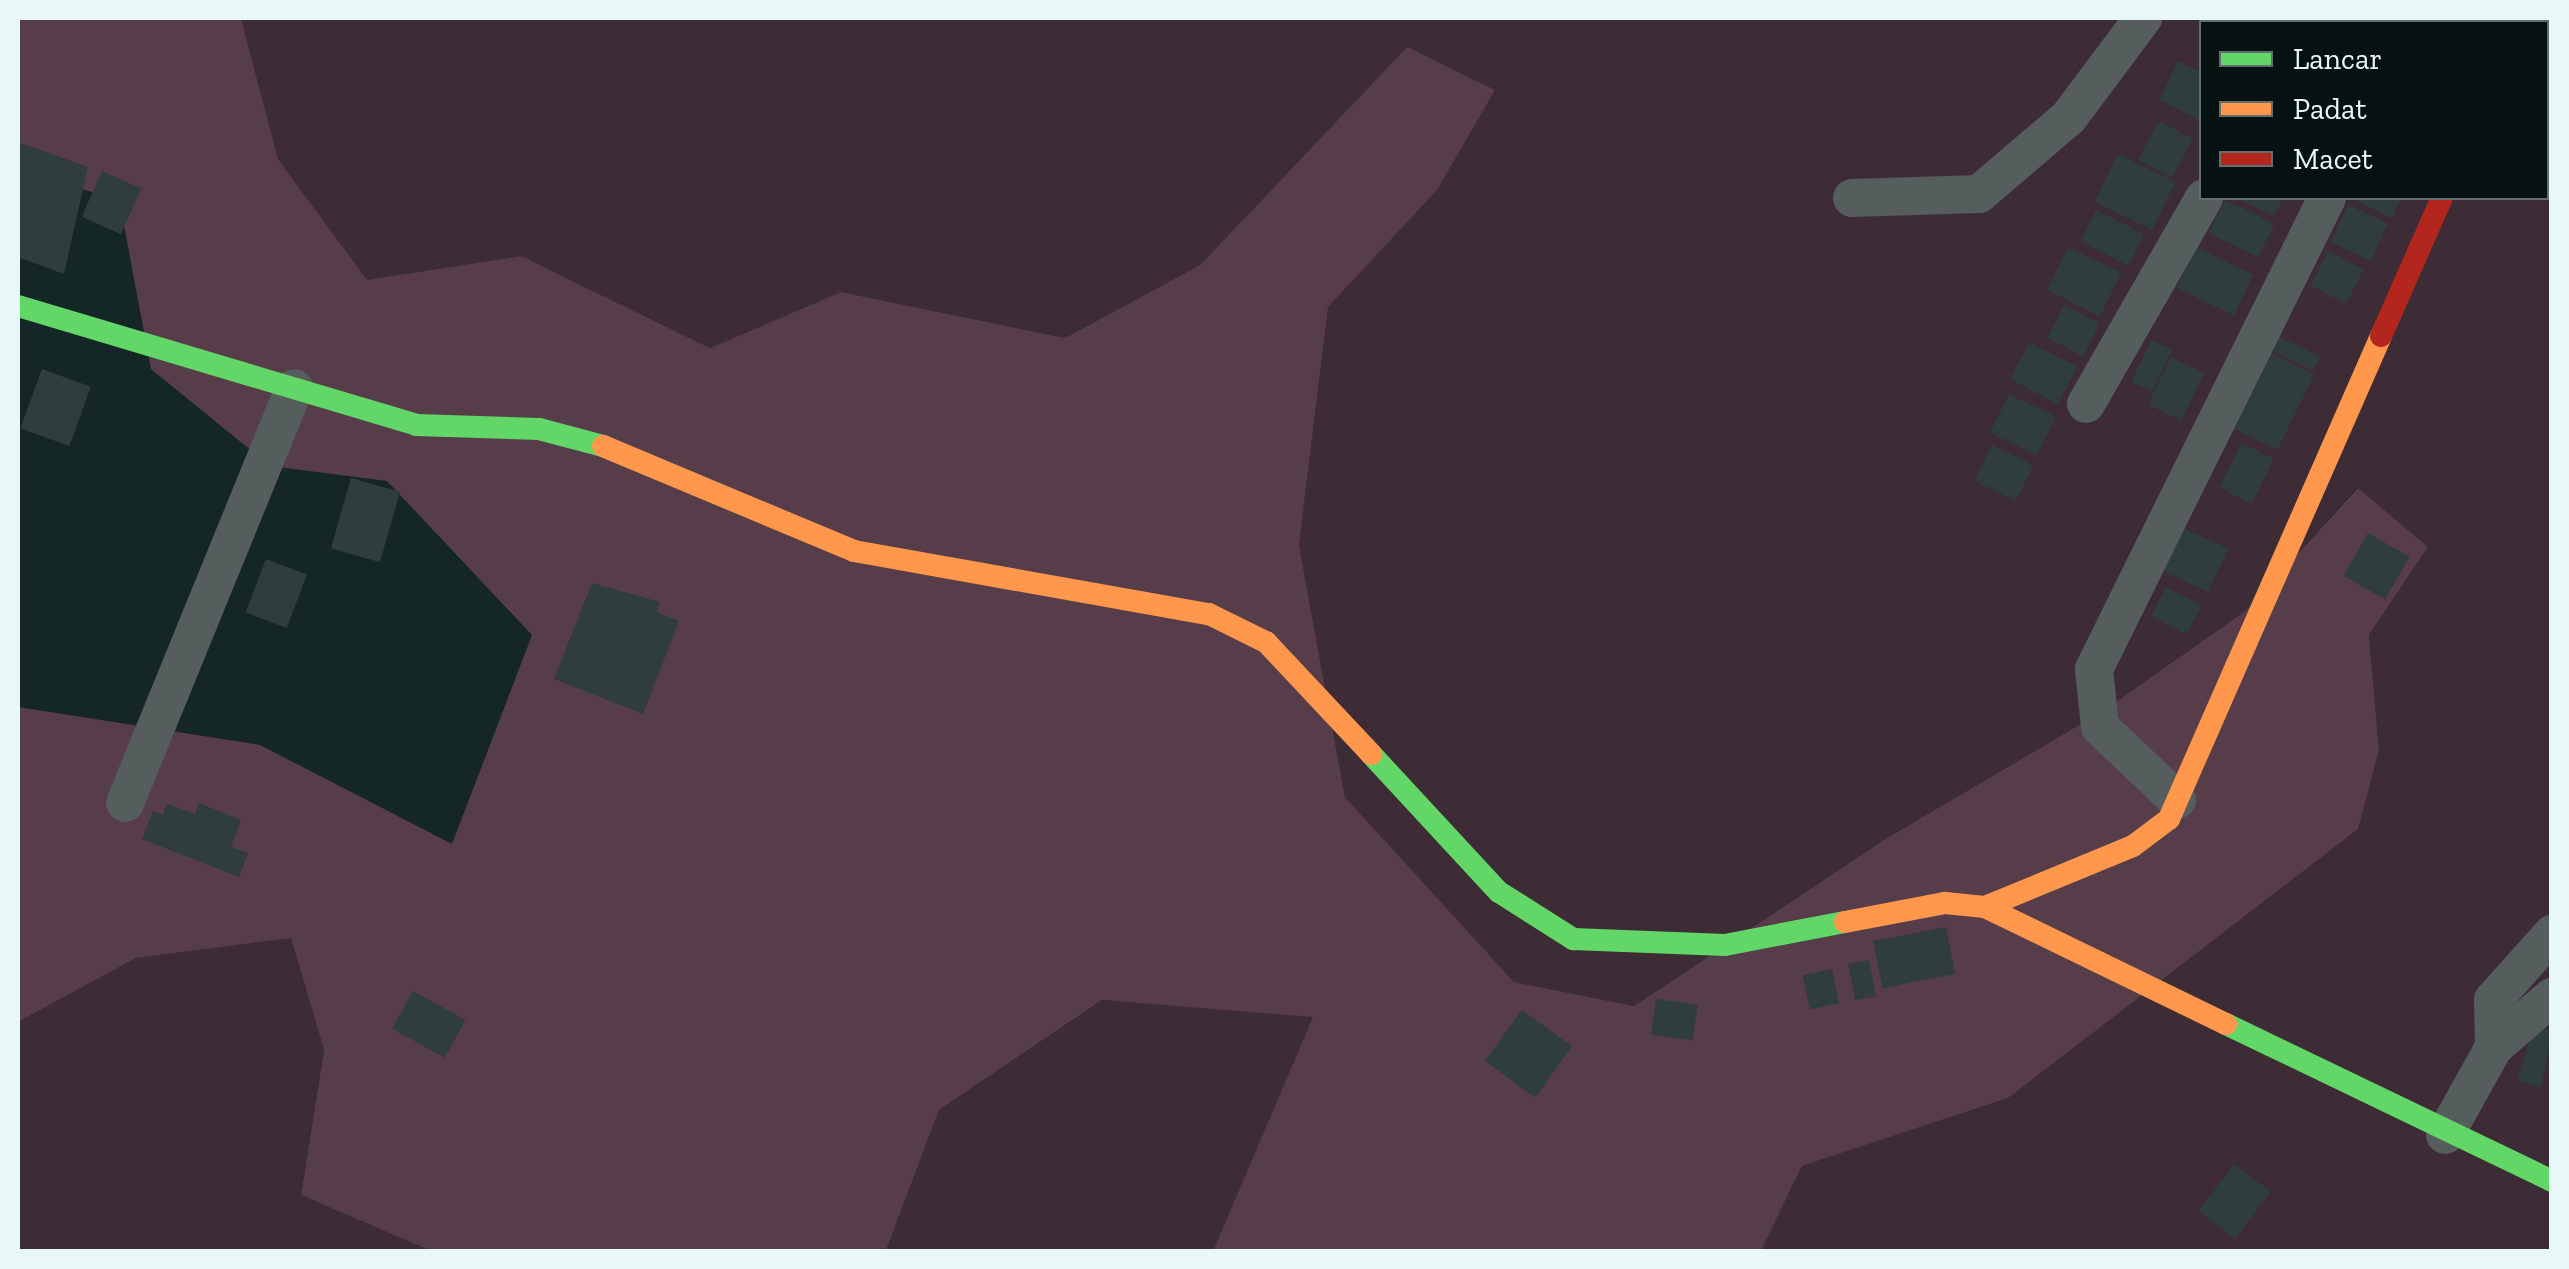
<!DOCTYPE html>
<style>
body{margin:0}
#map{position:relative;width:2569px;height:1269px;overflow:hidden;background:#152626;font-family:"Zilla Slab",serif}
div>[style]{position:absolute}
.green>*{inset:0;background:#3d2c35}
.forest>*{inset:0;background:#573c49}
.building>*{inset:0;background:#2f3d3d;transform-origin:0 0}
.street>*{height:38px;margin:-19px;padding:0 19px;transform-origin:19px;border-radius:19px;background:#565d5d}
.fast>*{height:22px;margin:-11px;padding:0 11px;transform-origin:11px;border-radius:11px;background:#63d668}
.slow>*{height:22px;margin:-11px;padding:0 11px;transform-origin:11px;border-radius:11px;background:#ff974d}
.jam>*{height:22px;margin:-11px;padding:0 11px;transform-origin:11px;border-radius:11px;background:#b3261e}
span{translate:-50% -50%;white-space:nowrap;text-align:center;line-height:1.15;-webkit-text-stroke:9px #061212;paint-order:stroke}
.frame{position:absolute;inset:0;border:20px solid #e8f8f8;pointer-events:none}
.legend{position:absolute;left:2199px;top:20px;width:350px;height:180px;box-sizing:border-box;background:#061212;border:2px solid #606e6e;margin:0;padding:12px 18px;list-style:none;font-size:30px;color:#e8f8f8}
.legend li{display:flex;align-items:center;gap:20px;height:50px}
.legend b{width:50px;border:2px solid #606e6e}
</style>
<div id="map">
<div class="green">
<div style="clip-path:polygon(evenodd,241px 18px,2551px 18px,2551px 1251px,1761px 1251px,1802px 1166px,2008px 1098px,2379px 750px,2369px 635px,2428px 547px,2357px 488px,2245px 611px,2103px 711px,1887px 838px,1634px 1006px,1514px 982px,1345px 797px,1299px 545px,1327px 307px,1437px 190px,1407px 47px,1200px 265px,1065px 338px,841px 292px,710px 348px,521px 256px,367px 281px,278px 159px,241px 18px,2202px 22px,2546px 22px,2546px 198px,2202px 198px,2202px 22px)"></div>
<div style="clip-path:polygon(291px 937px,324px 1050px,301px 1195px,431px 1251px,18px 1252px,18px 1022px,136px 958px)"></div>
<div style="clip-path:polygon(1102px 1000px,1314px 1016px,1213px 1251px,886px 1252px,939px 1110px)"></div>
</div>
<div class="forest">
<div style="clip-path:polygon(18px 18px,241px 18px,278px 159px,367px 280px,521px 256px,710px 348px,841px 292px,1065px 338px,1200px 265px,1407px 47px,1495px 90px,1437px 190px,1328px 307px,1299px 545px,1345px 797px,1514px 982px,1634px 1006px,1887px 838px,2103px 711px,2245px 611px,2358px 488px,2428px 547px,2369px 635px,2379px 750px,2358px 829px,2008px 1098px,1802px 1166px,1761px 1251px,1213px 1251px,1313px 1017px,1102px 1000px,939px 1110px,886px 1251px,431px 1251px,301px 1195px,324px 1050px,291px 938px,136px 958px,18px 1022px,18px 707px,260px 745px,452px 844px,532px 635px,387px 481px,270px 466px,151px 369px,119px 199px,18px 172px)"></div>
</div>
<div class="building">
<div style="clip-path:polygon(2233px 18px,2261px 18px,2271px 22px,2230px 22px)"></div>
<div style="clip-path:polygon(2351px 18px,2402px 18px,2348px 22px)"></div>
<div style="clip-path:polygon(2444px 18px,2477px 18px,2487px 22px,2442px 22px)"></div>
<div style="clip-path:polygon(2178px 61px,2202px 73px,2202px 121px,2159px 100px)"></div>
<div style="left:2546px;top:83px;width:7px;height:59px;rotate:27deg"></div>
<div style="left:2159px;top:121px;width:38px;height:44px;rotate:28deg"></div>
<div style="clip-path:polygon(18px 142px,88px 167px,64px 274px,18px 257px)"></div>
<div style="left:2118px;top:154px;width:64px;height:53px;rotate:26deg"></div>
<div style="left:102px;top:171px;width:43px;height:50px;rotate:24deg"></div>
<div style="clip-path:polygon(2236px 198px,2283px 198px,2274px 216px)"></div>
<div style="clip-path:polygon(2351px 198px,2401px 198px,2392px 218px)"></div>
<div style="left:2225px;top:200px;width:55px;height:37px;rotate:26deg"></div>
<div style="left:2348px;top:205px;width:44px;height:41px;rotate:25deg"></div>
<div style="left:2096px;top:210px;width:54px;height:35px;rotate:27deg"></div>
<div style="left:2068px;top:247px;width:59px;height:48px;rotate:26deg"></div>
<div style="left:2196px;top:247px;width:64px;height:45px;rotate:26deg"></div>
<div style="left:2328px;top:251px;width:40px;height:39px;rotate:27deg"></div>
<div style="left:2064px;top:305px;width:40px;height:37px;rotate:27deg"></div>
<div style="left:2273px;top:334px;width:52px;height:15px;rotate:26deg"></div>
<div style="left:2151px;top:340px;width:23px;height:46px;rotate:25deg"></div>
<div style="left:2029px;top:342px;width:54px;height:42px;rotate:27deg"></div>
<div style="left:2262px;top:349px;width:58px;height:84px;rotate:26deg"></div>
<div style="left:2171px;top:357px;width:37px;height:53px;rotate:26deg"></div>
<div style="left:42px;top:369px;width:52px;height:63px;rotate:20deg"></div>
<div style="left:2009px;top:394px;width:52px;height:43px;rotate:26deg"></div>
<div style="left:2242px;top:443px;width:36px;height:50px;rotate:27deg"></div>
<div style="left:1992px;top:445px;width:46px;height:40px;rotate:26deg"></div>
<div style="left:351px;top:478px;width:51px;height:73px;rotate:16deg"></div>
<div style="left:2173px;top:523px;width:61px;height:48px;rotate:25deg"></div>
<div style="left:2368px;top:533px;width:48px;height:49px;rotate:30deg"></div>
<div style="left:266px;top:559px;width:44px;height:57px;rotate:21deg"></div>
<div style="clip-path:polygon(592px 583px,660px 602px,656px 612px,679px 621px,643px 714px,554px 679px)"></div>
<div style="left:2166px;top:587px;width:40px;height:33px;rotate:27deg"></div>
<div style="clip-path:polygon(199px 803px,241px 820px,231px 847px,248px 853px,239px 877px,142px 839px,153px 811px,163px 815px,167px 804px,195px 814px)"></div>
<div style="left:1946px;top:927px;width:48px;height:74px;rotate:79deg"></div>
<div style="left:1869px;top:960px;width:37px;height:21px;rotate:79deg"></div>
<div style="left:1832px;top:969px;width:35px;height:30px;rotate:78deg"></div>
<div style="left:413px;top:991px;width:60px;height:43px;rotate:29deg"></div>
<div style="left:1656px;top:999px;width:42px;height:36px;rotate:8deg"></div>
<div style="left:1522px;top:1010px;width:62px;height:63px;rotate:36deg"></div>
<div style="clip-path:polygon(2534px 1026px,2552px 1031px,2541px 1088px,2517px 1080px)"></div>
<div style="left:2234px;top:1164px;width:46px;height:59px;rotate:37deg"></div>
</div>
<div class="street">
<div style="left:2306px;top:22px;width:5px;rotate:-53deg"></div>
<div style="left:2531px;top:22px;width:5px;rotate:-53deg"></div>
<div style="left:1852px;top:198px;width:127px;rotate:-1.8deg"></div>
<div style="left:1979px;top:194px;width:118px;rotate:-40.5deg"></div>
<div style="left:2069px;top:117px;width:124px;rotate:-53.2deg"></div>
<div style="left:2086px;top:404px;width:237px;rotate:-60.2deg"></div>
<div style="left:2177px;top:800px;width:106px;rotate:-136.5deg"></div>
<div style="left:2100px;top:727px;width:58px;rotate:-95.9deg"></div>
<div style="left:2094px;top:669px;width:525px;rotate:-63.68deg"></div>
<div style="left:125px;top:803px;width:448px;rotate:-67.8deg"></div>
<div style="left:2494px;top:1047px;width:47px;rotate:-91.2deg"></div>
<div style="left:2493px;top:1000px;width:89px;rotate:-48.2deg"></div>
<div style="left:2445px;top:1135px;width:101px;rotate:-60.9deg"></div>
<div style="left:2494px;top:1047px;width:77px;rotate:-40.8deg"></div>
</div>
<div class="fast">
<div style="left:18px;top:306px;width:415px;rotate:16.6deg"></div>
<div style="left:416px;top:425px;width:123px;rotate:1.9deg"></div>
<div style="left:539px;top:429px;width:66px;rotate:14.9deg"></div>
<div style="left:1371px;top:754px;width:188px;rotate:47.2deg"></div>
<div style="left:1499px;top:892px;width:88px;rotate:32.4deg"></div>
<div style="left:1573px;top:939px;width:152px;rotate:2.3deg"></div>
<div style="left:1725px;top:945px;width:122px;rotate:-10.9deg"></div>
<div style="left:2226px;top:1024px;width:362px;rotate:25.7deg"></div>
</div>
<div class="slow">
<div style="left:603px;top:446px;width:272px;rotate:22.7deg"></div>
<div style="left:854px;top:551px;width:361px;rotate:10.1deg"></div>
<div style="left:1209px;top:614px;width:64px;rotate:26.2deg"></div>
<div style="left:1266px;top:642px;width:154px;rotate:46.8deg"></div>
<div style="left:1985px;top:907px;width:160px;rotate:-22.4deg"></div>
<div style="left:2133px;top:846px;width:45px;rotate:-36.9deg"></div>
<div style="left:2169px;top:819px;width:527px;rotate:-66.3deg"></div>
<div style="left:1845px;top:922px;width:102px;rotate:-10.8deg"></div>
<div style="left:1945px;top:903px;width:40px;rotate:5.7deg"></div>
<div style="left:1985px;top:907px;width:268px;rotate:25.9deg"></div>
</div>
<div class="jam">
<div style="left:2381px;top:336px;width:151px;rotate:-66.2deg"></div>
</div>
<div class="frame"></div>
<ul class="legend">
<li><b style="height:12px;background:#63d668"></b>Lancar</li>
<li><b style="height:12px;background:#ff974d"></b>Padat</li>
<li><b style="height:12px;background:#b3261e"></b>Macet</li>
</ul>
</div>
